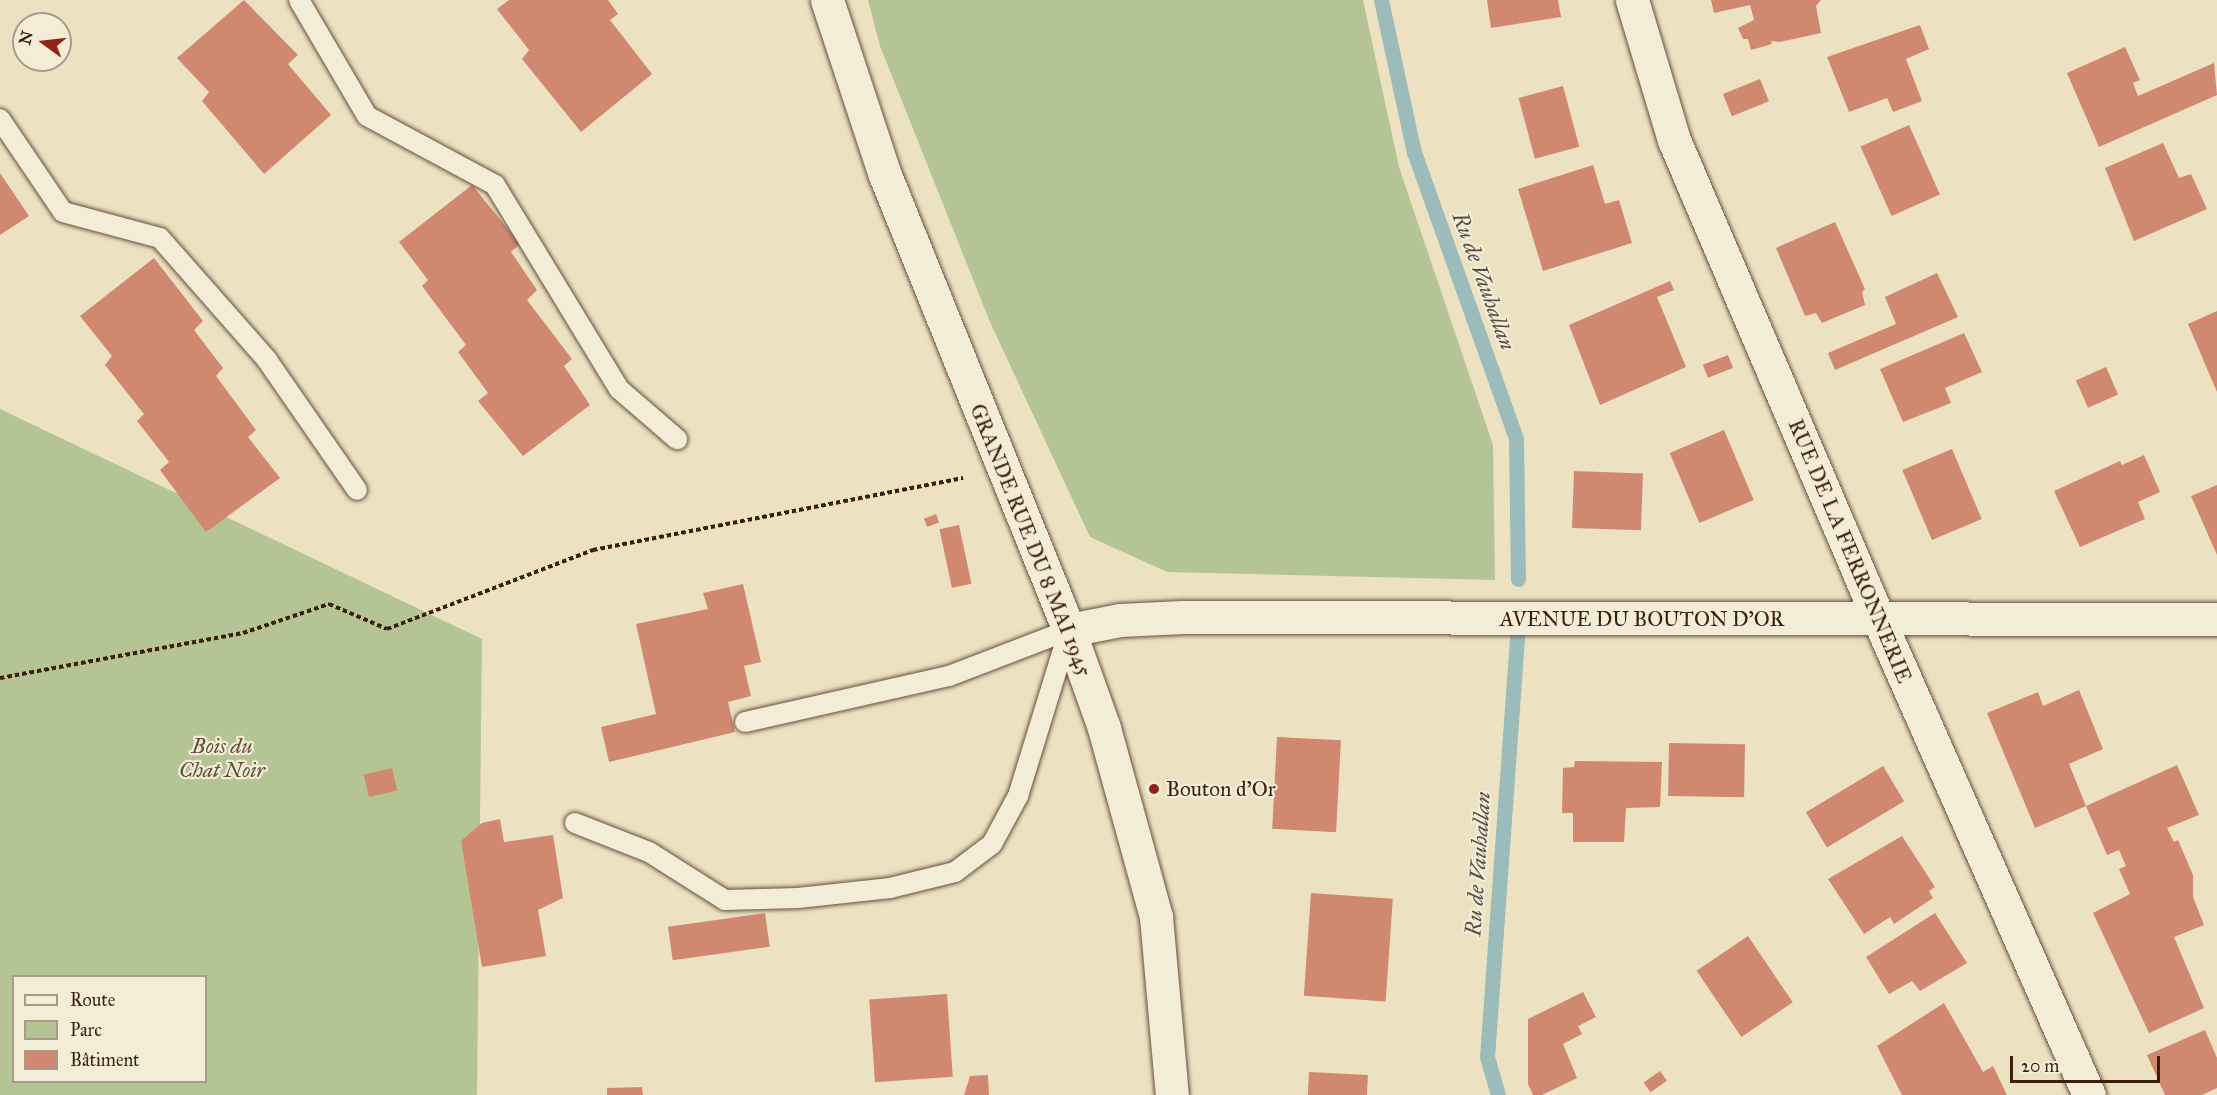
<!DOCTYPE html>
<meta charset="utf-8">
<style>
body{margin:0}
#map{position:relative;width:2217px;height:1095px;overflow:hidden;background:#ece2c1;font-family:"IM FELL Great Primer",serif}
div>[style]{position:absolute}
.green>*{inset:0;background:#b5c495}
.stream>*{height:15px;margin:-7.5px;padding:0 7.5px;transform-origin:7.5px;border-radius:7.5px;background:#9bbcba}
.building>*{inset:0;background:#d08970;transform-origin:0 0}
.path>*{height:4px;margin-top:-2px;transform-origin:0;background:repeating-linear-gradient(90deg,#3c1e0f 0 4.5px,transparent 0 7.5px)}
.roads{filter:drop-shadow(0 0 2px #684f3c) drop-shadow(0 0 2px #684f3c)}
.lane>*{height:20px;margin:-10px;padding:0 10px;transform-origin:10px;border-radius:10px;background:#f3ecd7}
.street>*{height:33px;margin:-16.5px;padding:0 16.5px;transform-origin:16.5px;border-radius:16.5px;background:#f3ecd7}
.secondary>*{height:33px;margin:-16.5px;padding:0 16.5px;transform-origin:16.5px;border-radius:16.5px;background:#f3ecd7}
.dots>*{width:16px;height:16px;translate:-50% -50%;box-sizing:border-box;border:3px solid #f3ecd7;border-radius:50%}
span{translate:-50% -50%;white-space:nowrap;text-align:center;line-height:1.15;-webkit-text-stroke:4.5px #f3ecd7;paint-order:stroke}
.street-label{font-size:21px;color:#3c1e0f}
.park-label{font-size:21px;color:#605037;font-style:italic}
.poi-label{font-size:21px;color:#3c1e0f}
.left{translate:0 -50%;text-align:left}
.water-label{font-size:22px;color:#584d42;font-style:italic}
.legend{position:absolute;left:12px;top:975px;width:195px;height:108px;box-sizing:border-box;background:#f3ecd7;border:2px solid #aa9a87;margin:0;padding:8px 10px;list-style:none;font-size:18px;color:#3c1e0f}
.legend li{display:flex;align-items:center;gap:12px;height:30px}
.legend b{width:30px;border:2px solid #aa9a87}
.north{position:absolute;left:12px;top:12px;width:60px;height:60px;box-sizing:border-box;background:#f3ecd7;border:2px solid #aa9a87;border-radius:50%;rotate:285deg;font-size:16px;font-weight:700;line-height:24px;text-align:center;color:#3c1e0f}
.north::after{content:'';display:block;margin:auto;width:21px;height:27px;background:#8f2418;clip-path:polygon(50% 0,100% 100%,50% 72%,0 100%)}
.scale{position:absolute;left:2010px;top:1056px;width:150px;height:27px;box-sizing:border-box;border:3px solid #3c1e0f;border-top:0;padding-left:8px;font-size:18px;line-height:21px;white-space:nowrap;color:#3c1e0f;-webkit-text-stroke:4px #f3ecd7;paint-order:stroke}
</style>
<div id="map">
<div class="green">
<div style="clip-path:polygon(868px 0,1363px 0,1399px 167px,1493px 445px,1495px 580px,1167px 572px,1090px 537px,990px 322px,880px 46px)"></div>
<div style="clip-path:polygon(evenodd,0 409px,482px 639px,477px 1095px,0 1095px,0 409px,14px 976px,206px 976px,206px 1082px,14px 1082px,14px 976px)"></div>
</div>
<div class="stream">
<div style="left:1381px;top:0;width:156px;rotate:77.8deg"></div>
<div style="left:1414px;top:152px;width:305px;rotate:70.4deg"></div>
<div style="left:1516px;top:439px;width:140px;rotate:89.2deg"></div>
<div style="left:1498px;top:1095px;width:40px;rotate:-106deg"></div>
<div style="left:1487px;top:1057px;width:424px;rotate:-85.9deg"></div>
</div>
<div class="building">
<div style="clip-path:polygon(244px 0,298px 55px,288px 64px,331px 115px,264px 174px,202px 101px,209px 92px,177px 58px)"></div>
<div style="clip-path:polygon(509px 0,608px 0,618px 14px,610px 20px,652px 74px,581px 132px,522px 59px,529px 50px,497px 9px)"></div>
<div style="clip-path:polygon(1487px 0,1558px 0,1561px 17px,1491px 28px)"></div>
<div style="clip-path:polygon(1711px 0,1821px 0,1816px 6px,1821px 33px,1780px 42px,1771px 41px,1772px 44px,1751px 50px,1748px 39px,1743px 39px,1738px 28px,1754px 20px,1750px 5px,1714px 13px)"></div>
<div style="clip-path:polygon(1920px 25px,1929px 49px,1906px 59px,1922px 101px,1893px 112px,1887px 98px,1849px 112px,1827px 57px)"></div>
<div style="clip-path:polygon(2125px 47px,2140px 80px,2133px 83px,2138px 96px,2214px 63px,2217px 95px,2099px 147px,2067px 73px)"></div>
<div style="left:1760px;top:79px;width:24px;height:40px;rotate:68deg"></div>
<div style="left:1563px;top:86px;width:63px;height:46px;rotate:75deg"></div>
<div style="left:1909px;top:125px;width:76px;height:53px;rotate:66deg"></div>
<div style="clip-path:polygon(2163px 143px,2179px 178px,2191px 174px,2207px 209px,2134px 241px,2105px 168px)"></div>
<div style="clip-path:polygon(1593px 165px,1605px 204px,1619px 200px,1632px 243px,1543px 271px,1518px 189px)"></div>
<div style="clip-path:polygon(0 173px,29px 216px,0 235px)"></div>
<div style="clip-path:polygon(472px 185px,520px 244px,511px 252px,537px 290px,527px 300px,572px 359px,564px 366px,590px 405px,523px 456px,478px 401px,488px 393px,458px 352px,466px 345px,422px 286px,428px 280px,399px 242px)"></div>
<div style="clip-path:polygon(1835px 222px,1865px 289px,1862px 292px,1865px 305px,1822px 323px,1816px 313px,1805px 316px,1776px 248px)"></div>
<div style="clip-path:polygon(154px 258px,203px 321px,194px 330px,223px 368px,216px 376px,256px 430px,248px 437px,280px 478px,206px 532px,160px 470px,169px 462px,137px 421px,144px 414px,105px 365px,112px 356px,80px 316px)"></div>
<div style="clip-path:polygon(1937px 273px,1958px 317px,1835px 370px,1828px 353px,1896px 324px,1885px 297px)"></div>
<div style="clip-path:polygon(1670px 281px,1674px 290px,1657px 297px,1686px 367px,1600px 405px,1569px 325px)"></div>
<div style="clip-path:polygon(2217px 311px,2217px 392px,2188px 324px)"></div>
<div style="clip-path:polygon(1964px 333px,1982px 372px,1945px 388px,1951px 403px,1903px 422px,1880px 369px)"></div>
<div style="left:1728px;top:355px;width:14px;height:27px;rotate:69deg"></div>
<div style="left:2106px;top:367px;width:30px;height:33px;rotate:66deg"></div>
<div style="left:1724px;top:430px;width:76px;height:59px;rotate:67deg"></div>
<div style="left:1952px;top:449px;width:76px;height:54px;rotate:67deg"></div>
<div style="clip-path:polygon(2144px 455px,2160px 492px,2138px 502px,2145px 519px,2080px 547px,2054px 491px,2120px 461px,2122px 465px)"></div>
<div style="left:1574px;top:471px;width:69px;height:57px;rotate:2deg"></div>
<div style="clip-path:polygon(2217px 485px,2217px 555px,2191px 496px)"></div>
<div style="left:936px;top:514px;width:9px;height:13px;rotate:69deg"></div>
<div style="left:959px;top:525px;width:60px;height:20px;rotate:78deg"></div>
<div style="clip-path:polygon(743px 584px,761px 662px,744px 666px,751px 696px,728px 702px,735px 732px,609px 762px,601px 727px,656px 714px,636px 624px,708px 609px,703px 593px)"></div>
<div style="clip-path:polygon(2079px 690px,2103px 749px,2069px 764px,2086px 806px,2177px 765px,2199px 815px,2167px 828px,2174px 842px,2178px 840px,2193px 875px,2193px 897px,2204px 925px,2174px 937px,2204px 1008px,2149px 1033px,2093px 913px,2130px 894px,2119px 869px,2126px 866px,2119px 850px,2107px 855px,2086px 806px,2035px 828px,1987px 713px,2038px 692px,2043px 706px)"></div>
<div style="left:1277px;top:737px;width:64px;height:92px;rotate:3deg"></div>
<div style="left:1669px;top:743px;width:76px;height:53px;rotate:1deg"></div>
<div style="clip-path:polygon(1575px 761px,1662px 762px,1660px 807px,1626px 808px,1624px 842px,1573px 842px,1573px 813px,1562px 813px,1563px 768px,1574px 767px)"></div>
<div style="left:1883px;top:766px;width:41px;height:90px;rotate:59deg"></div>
<div style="left:392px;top:768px;width:23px;height:29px;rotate:77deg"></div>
<div style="clip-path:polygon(500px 819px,504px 842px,553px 835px,563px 898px,538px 910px,546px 956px,482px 967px,461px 841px,482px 823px)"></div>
<div style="clip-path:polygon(1902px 836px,1935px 887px,1929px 891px,1933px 898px,1894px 924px,1890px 917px,1864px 934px,1828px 879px)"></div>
<div style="left:1311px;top:893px;width:82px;height:103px;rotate:4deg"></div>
<div style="left:765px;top:913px;width:34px;height:98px;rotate:82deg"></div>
<div style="clip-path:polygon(1935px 913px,1967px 963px,1920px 991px,1912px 981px,1889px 994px,1866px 957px)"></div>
<div style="left:1748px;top:936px;width:80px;height:62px;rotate:56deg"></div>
<div style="clip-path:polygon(1583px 992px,1596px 1017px,1578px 1026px,1582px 1034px,1563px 1044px,1577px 1078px,1542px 1095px,1533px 1095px,1528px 1084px,1528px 1019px)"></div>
<div style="left:947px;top:994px;width:83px;height:78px;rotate:86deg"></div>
<div style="clip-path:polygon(1944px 1003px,1983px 1072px,1993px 1066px,2007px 1095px,1902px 1095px,1877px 1046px)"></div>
<div style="clip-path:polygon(2205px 1030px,2217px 1058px,2217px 1088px,2202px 1095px,2165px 1095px,2147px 1055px)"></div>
<div style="left:1660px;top:1071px;width:12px;height:20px;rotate:55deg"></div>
<div style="left:1309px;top:1072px;width:59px;height:23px;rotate:3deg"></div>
<div style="clip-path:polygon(988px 1075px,989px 1095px,964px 1095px,970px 1076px)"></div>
<div style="clip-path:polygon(642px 1087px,643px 1095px,607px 1095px,607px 1088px)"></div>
</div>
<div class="path">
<div style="left:0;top:678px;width:247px;rotate:-10.5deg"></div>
<div style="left:243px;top:633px;width:91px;rotate:-18.6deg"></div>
<div style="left:329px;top:604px;width:63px;rotate:23.3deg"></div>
<div style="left:387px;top:629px;width:221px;rotate:-21deg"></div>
<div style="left:593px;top:550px;width:377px;rotate:-11deg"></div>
</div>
<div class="roads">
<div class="lane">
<div style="left:299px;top:0;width:134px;rotate:59.6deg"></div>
<div style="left:367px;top:116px;width:145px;rotate:28.3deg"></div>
<div style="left:495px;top:185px;width:239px;rotate:58.7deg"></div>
<div style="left:619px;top:389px;width:77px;rotate:40.8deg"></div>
<div style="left:0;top:119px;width:112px;rotate:55.9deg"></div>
<div style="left:63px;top:212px;width:100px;rotate:15deg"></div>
<div style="left:160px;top:238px;width:162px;rotate:48.7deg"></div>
<div style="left:267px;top:360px;width:158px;rotate:55.3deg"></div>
<div style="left:745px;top:722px;width:209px;rotate:-12.7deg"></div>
<div style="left:949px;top:676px;width:129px;rotate:-21deg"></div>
<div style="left:575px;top:823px;width:79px;rotate:21.4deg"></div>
<div style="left:649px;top:852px;width:90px;rotate:32.3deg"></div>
<div style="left:725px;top:900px;width:73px;rotate:-1.6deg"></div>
<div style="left:798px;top:898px;width:93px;rotate:-6.2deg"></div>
<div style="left:890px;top:888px;width:67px;rotate:-13.8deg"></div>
<div style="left:955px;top:872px;width:46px;rotate:-37.1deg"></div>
<div style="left:992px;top:844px;width:55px;rotate:-61.6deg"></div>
<div style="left:1018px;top:796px;width:174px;rotate:-72.9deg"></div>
</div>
<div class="street">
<div style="left:1632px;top:0;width:146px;rotate:73.3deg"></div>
<div style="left:1674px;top:140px;width:522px;rotate:66.87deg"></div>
<div style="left:1879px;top:620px;width:519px;rotate:66.15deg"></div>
<div style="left:1069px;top:630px;width:52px;rotate:-11.1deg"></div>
<div style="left:1120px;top:620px;width:63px;rotate:-2.7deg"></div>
<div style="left:1183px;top:617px;width:1034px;rotate:0.11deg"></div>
</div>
<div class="secondary">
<div style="left:827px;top:0;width:184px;rotate:71.7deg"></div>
<div style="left:885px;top:175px;width:491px;rotate:68deg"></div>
<div style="left:1069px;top:630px;width:104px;rotate:70.3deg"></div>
<div style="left:1104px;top:728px;width:196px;rotate:74.6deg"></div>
<div style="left:1156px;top:917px;width:179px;rotate:84.9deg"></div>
</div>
</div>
<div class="dots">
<div style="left:1154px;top:789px;background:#8f2418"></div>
</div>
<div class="street-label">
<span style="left:1031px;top:540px;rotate:68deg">GRANDE RUE DU 8 MAI 1945</span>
<span style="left:1850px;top:551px;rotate:67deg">RUE DE LA FERRONNERIE</span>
<span style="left:1642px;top:619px">AVENUE DU BOUTON D'OR</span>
</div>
<div class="park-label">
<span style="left:222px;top:758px">Bois du<br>Chat Noir</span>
</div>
<div class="poi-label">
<span class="left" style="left:1166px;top:789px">Bouton d'Or</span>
</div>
<div class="water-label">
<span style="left:1484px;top:281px;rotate:70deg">Ru de Vauhallan</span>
<span style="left:1478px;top:864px;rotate:-86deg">Ru de Vauhallan</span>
</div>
<ul class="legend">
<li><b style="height:8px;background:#f3ecd7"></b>Route</li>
<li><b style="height:16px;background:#b5c495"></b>Parc</li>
<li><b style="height:16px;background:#d08970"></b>Bâtiment</li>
</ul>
<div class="north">N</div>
<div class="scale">20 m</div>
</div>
